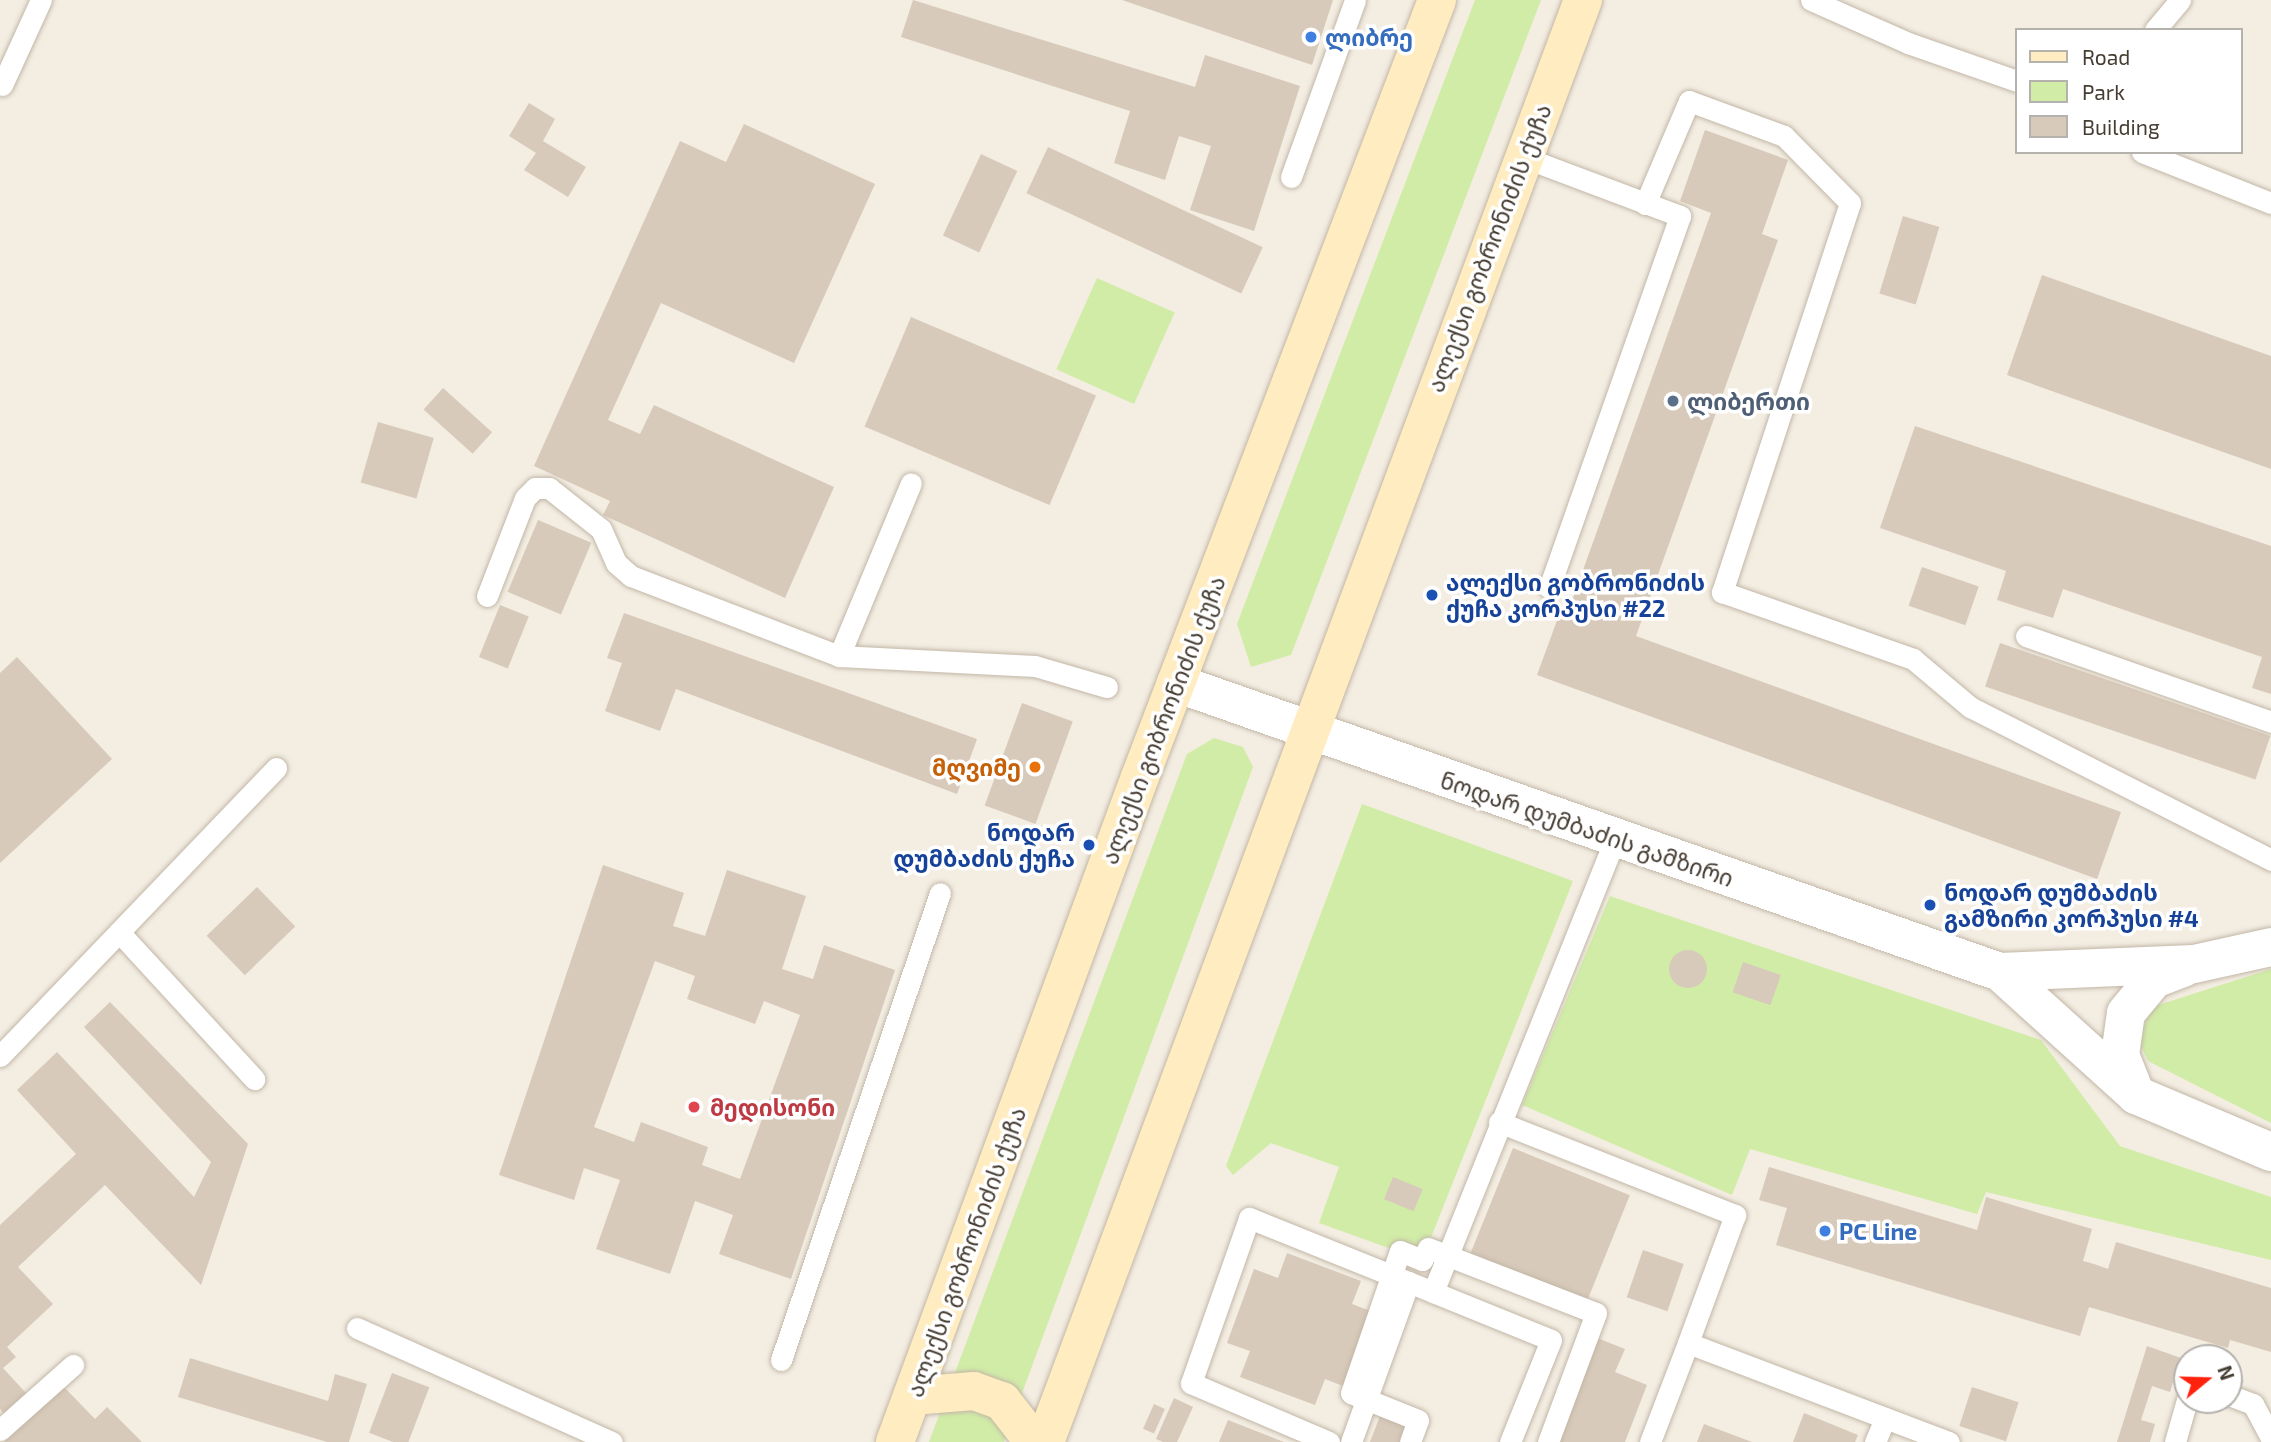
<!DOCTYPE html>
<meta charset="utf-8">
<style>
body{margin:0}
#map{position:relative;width:2271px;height:1442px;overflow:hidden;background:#f3ede2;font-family:"Exo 2","Noto Sans Georgian",sans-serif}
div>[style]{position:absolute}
.green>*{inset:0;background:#d1eca7;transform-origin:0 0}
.building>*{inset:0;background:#d8caba;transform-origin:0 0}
.round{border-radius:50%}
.roads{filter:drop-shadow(0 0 2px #c2b7a7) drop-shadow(0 0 2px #c2b7a7)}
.service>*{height:21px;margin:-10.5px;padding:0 10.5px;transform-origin:10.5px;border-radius:10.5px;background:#fff}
.tertiary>*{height:38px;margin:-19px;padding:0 19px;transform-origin:19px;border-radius:19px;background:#fff}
.secondary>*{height:38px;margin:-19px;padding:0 19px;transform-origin:19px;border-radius:19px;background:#ffecc0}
.dots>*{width:19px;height:19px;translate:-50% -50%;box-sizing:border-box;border:4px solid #fff;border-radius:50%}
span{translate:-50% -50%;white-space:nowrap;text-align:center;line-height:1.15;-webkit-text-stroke:7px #fff;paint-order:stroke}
.shop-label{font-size:23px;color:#366cbe;font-weight:700}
.left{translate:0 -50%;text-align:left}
.street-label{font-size:23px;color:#453c32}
.service-label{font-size:23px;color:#4e5e75;font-weight:700}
.transit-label{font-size:23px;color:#164399;font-weight:700}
.right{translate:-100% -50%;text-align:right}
.food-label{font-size:23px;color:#c56008;font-weight:700}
.health-label{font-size:23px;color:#be3a42;font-weight:700}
.legend{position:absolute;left:2015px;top:28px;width:228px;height:126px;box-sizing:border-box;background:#fff;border:2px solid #b5b1ad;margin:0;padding:9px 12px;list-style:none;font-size:21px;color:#453c32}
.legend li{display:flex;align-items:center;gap:14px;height:35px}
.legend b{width:35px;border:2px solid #b5b1ad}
.north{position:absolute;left:2173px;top:1344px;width:70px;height:70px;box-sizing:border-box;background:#fff;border:2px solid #b5b1ad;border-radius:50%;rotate:71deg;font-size:19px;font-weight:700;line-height:28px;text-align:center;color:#453c32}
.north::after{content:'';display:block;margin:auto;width:24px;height:32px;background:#ff220d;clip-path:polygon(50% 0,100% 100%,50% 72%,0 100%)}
</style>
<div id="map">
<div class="green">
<div style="clip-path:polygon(1475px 0,1541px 0,1291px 655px,1251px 667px,1237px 624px)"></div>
<div style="left:1097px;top:278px;width:85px;height:100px;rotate:24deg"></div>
<div style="clip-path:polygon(1214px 738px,1243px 747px,1253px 767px,1004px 1442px,929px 1442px,1187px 754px)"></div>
<div style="clip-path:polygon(1362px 804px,1573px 881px,1422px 1260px,1319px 1223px,1339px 1167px,1271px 1143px,1233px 1175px,1226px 1166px)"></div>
<div style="clip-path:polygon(1610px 896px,2041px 1040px,2120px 1146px,2271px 1197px,2271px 1260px,1986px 1192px,1977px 1214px,1750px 1149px,1732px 1195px,1522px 1105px)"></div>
<div style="clip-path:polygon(2271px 969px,2271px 1123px,2148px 1061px,2138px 1040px,2152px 1007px)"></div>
</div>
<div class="building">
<div style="clip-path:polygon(913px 0,1195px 87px,1205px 55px,1300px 86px,1254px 231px,1190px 210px,1211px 146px,1179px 136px,1165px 180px,1114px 163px,1130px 111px,901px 37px)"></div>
<div style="clip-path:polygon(1122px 0,1333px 0,1312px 65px)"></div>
<div style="clip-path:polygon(529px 103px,555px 119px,543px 141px,586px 167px,568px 197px,524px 170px,536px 153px,509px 136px)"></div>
<div style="clip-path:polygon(744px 124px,875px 184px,794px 363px,661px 303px,608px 420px,640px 434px,654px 405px,834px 487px,785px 598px,603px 515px,610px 501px,534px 466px,680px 141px,726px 162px)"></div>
<div style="clip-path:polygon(1705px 130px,1788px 160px,1762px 234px,1778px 240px,1636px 636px,2121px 812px,2097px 879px,1537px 675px,1562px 607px,1569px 610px,1573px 598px,1711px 213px,1680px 201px)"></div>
<div style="left:1048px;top:147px;width:237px;height:51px;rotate:25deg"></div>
<div style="left:981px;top:154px;width:40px;height:90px;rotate:25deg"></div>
<div style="left:1903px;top:216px;width:38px;height:81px;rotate:17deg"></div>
<div style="clip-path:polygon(2042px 275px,2271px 356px,2271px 469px,2007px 375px)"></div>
<div style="left:911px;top:317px;width:201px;height:119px;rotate:23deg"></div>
<div style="left:443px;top:388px;width:66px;height:29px;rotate:42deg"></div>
<div style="left:378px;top:422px;width:58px;height:63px;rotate:16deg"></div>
<div style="clip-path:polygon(1915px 426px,2271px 546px,2271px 694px,2252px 688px,2262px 657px,2063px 589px,2053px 618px,1997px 600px,2006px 571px,1880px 528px)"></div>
<div style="left:538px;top:520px;width:58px;height:78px;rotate:23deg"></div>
<div style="left:1922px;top:567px;width:60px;height:41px;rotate:19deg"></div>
<div style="left:500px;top:605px;width:31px;height:56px;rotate:22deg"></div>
<div style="clip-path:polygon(624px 613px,977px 739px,957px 794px,676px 689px,660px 731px,605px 711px,622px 663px,607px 658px)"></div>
<div style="left:2000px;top:643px;width:286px;height:46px;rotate:19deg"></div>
<div style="clip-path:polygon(17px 657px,112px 759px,0 863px,0 673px)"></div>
<div style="left:1022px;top:703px;width:54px;height:109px;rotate:20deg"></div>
<div style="clip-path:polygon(evenodd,603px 865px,684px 893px,673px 926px,705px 936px,727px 870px,806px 896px,782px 969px,813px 979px,824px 945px,895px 970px,791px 1279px,719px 1254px,733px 1215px,695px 1201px,670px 1274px,596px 1249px,620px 1180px,584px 1168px,574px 1200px,499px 1175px,603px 865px,655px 961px,695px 976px,687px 999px,755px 1024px,764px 1001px,800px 1015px,740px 1179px,702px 1165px,708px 1147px,641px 1122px,634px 1142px,594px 1127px,655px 961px)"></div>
<div style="left:257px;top:887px;width:55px;height:70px;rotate:46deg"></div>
<div class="round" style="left:1669px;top:950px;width:38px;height:38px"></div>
<div style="left:1743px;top:962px;width:40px;height:32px;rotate:19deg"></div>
<div style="clip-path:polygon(110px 1002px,248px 1144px,201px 1285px,105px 1185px,18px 1267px,53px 1304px,7px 1347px,16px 1357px,3px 1368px,26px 1393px,4px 1414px,0 1409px,0 1225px,76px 1154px,17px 1090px,57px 1052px,194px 1197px,211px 1162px,84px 1027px)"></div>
<div style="left:1513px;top:1148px;width:126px;height:114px;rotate:22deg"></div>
<div style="clip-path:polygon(1769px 1167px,1977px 1230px,1986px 1197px,2092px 1229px,2083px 1261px,2094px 1264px,2108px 1269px,2116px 1242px,2271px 1288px,2271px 1352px,2230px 1340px,2228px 1348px,2089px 1307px,2080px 1336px,1776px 1245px,1787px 1208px,1759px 1200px)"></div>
<div style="left:1393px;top:1177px;width:32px;height:24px;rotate:22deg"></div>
<div style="left:1643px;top:1250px;width:43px;height:50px;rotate:19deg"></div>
<div style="clip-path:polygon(1287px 1253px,1361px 1281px,1352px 1304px,1376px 1313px,1348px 1388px,1325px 1379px,1315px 1405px,1240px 1377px,1250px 1351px,1227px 1343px,1254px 1269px,1278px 1278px)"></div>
<div style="clip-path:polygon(1592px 1336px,1625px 1349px,1615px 1372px,1647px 1385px,1625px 1442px,1551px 1442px)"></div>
<div style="clip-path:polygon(2147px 1346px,2181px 1358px,2170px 1392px,2152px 1386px,2141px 1420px,2155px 1424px,2150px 1442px,2117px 1442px)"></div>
<div style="clip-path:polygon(190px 1358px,328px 1401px,335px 1374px,367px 1384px,349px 1442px,327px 1442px,178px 1397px)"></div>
<div style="left:392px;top:1373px;width:40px;height:64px;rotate:21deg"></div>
<div style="clip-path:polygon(62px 1385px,95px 1419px,107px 1407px,142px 1442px,4px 1442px)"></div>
<div style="left:1972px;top:1387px;width:49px;height:41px;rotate:18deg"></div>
<div style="clip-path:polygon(1174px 1398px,1193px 1407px,1177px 1442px,1163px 1442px,1156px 1439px)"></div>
<div style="left:1154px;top:1404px;width:12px;height:27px;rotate:24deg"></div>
<div style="clip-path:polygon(1383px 1408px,1417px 1421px,1409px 1442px,1370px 1442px)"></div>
<div style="clip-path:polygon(1804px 1413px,1858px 1435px,1855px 1442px,1793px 1442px)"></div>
<div style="clip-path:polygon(1228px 1420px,1284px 1442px,1219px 1442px)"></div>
<div style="clip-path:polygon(1704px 1424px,1752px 1442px,1697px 1442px)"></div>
</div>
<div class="roads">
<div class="service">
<div style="left:1811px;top:0;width:106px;rotate:23.9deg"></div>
<div style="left:1908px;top:43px;width:115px;rotate:19.2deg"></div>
<div style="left:2155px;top:30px;width:39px;rotate:-50deg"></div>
<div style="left:2px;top:85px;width:94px;rotate:-65.4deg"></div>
<div style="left:2142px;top:152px;width:139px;rotate:21.6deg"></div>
<div style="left:1523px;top:157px;width:168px;rotate:20.6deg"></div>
<div style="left:1680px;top:216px;width:394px;rotate:109.4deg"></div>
<div style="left:1291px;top:177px;width:188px;rotate:-70.1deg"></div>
<div style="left:1645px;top:204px;width:112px;rotate:-66.9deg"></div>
<div style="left:1689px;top:101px;width:101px;rotate:20.2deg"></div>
<div style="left:1784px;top:136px;width:94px;rotate:45.4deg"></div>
<div style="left:1850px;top:203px;width:410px;rotate:108.2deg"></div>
<div style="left:1722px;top:592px;width:202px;rotate:19.3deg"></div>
<div style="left:1913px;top:659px;width:75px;rotate:40.1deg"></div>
<div style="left:1970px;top:707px;width:338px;rotate:26.9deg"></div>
<div style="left:487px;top:596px;width:105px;rotate:-68.8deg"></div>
<div style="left:525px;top:498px;width:14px;rotate:-45deg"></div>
<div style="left:535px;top:488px;width:14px"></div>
<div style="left:549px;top:488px;width:66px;rotate:38.3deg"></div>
<div style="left:601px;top:529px;width:37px;rotate:66deg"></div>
<div style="left:616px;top:563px;width:20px;rotate:41deg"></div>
<div style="left:631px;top:576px;width:223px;rotate:21deg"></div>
<div style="left:839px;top:656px;width:196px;rotate:2.9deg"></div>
<div style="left:1035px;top:666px;width:75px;rotate:16.3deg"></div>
<div style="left:2026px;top:636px;width:260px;rotate:19.3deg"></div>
<div style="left:839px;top:656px;width:187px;rotate:-67.4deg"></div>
<div style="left:119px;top:932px;width:200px;rotate:47.4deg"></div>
<div style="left:0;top:1056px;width:399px;rotate:-46.2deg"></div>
<div style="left:1499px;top:1122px;width:254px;rotate:21.5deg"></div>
<div style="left:1735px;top:1215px;width:136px;rotate:110.2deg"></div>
<div style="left:1433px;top:1292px;width:127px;rotate:22.1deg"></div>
<div style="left:1551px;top:1340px;width:110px;rotate:111.9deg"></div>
<div style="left:357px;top:1328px;width:279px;rotate:24.1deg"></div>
<div style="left:781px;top:1360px;width:493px;rotate:-71.2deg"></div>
<div style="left:2229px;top:1395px;width:26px;rotate:21deg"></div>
<div style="left:2253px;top:1404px;width:38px;rotate:62deg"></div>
<div style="left:0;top:1430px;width:98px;rotate:-41.7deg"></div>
<div style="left:1329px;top:1442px;width:150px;rotate:-156.9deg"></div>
<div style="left:1191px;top:1383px;width:175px;rotate:-70.6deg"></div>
<div style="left:1249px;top:1218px;width:198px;rotate:21.9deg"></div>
<div style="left:1433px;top:1292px;width:487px;rotate:-68.1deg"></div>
<div style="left:1351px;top:1442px;width:170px;rotate:-70.1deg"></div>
<div style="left:1410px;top:1442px;width:23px;rotate:-70deg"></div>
<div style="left:1418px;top:1420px;width:72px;rotate:-158.1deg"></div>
<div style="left:1351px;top:1393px;width:150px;rotate:-71deg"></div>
<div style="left:1400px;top:1251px;width:24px;rotate:22deg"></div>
<div style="left:1422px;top:1260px;width:13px;rotate:-63deg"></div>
<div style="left:1428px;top:1248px;width:180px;rotate:21.2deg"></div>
<div style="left:1596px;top:1313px;width:138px;rotate:110.4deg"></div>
<div style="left:1650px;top:1442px;width:106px;rotate:-69deg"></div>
<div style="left:1688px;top:1343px;width:279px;rotate:20.8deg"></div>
<div style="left:1875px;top:1442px;width:26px;rotate:-67deg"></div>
<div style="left:2175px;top:1442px;width:44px;rotate:-74.1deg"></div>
</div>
<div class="tertiary">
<div style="left:1176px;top:683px;width:873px;rotate:19.33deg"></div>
<div style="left:2000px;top:972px;width:194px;rotate:-2.4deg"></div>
<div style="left:2194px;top:964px;width:79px;rotate:-12.4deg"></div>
<div style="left:2000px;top:972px;width:183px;rotate:42.1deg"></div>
<div style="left:2136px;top:1095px;width:147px;rotate:22.9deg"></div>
<div style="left:2136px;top:1095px;width:43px;rotate:-111.8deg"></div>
<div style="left:2120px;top:1055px;width:42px;rotate:-81.9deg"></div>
<div style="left:2126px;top:1013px;width:44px;rotate:-50.5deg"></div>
<div style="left:2154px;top:979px;width:33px;rotate:-21deg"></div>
</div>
<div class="secondary">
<div style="left:912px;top:1396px;width:62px;rotate:-4.6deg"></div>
<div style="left:974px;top:1391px;width:30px;rotate:20deg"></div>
<div style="left:1002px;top:1401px;width:52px;rotate:52deg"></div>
<div style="left:895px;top:1442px;width:709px;rotate:-69.78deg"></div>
<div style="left:1140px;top:777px;width:832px;rotate:-69.08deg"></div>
<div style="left:1045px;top:1442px;width:1539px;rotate:-69.54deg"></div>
</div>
</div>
<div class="dots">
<div style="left:1311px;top:37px;background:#3f7fe0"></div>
<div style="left:1673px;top:401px;background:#5c6f8a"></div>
<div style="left:1432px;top:595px;background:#1a4fb4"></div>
<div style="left:1035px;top:767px;background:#e8710a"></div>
<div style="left:1089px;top:845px;background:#1a4fb4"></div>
<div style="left:1930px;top:905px;background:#1a4fb4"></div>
<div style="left:694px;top:1107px;background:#e0444e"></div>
<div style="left:1825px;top:1231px;background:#3f7fe0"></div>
</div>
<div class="shop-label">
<span class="left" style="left:1325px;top:37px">ლიბრე</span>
<span class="left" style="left:1839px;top:1231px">PC Line</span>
</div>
<div class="street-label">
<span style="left:1489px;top:248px;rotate:-69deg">ალექსი გობრონიძის ქუჩა</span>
<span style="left:1163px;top:720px;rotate:-69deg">ალექსი გობრონიძის ქუჩა</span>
<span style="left:1587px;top:829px;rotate:19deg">ნოდარ დუმბაძის გამზირი</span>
<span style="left:966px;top:1252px;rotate:-70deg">ალექსი გობრონიძის ქუჩა</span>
</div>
<div class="service-label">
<span class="left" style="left:1687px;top:401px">ლიბერთი</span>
</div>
<div class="transit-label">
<span class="left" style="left:1446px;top:595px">ალექსი გობრონიძის<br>ქუჩა კორპუსი #22</span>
<span class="right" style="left:1075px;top:845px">ნოდარ<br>დუმბაძის ქუჩა</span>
<span class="left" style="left:1944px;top:905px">ნოდარ დუმბაძის<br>გამზირი კორპუსი #4</span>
</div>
<div class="food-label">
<span class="right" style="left:1021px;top:767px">მღვიმე</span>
</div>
<div class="health-label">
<span class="left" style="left:710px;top:1107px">მედისონი</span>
</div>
<ul class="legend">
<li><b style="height:9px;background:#ffecc0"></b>Road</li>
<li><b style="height:19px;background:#d1eca7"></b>Park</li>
<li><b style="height:19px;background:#d8caba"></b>Building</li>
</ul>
<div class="north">N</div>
</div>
